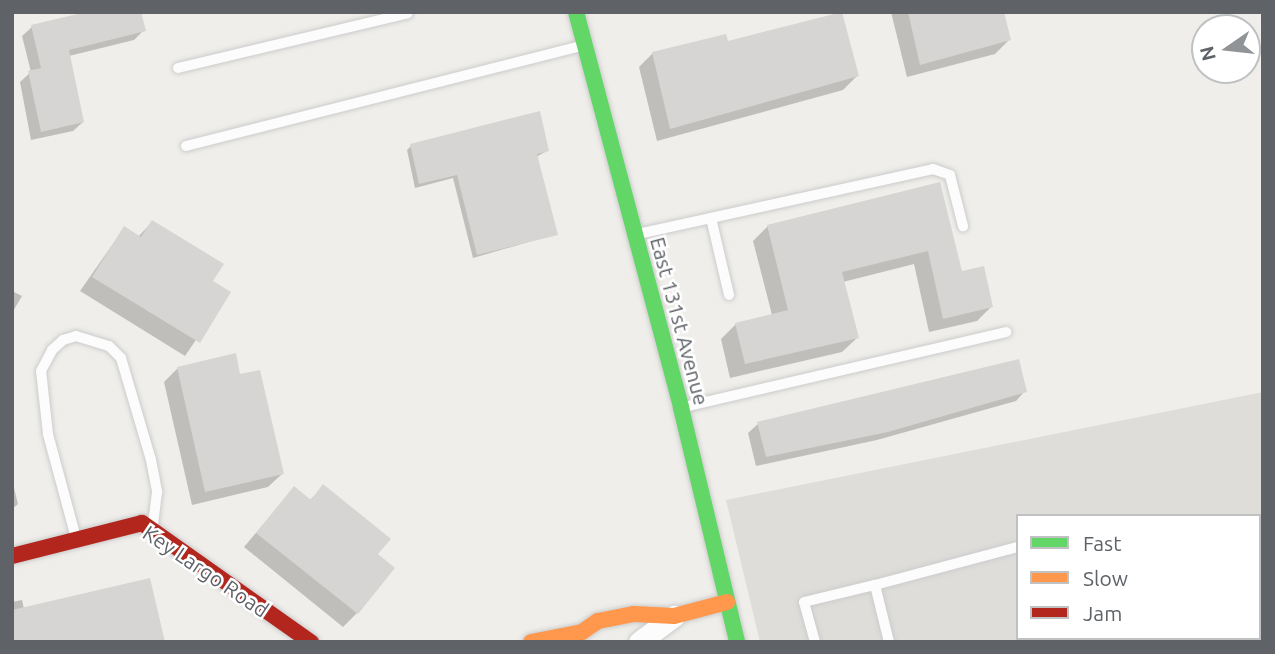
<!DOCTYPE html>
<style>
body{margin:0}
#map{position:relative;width:1275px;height:654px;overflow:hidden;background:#efeeea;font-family:Ubuntu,sans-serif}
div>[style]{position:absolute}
.industrial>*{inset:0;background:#dfddda}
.shadow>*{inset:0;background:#0003}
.building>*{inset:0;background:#d6d5d3}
.roads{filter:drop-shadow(0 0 2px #cbcccc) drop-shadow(0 0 2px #cbcccc)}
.lane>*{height:10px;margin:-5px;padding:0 5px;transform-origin:5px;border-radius:5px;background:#fdfcfc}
.street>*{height:21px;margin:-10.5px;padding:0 10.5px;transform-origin:10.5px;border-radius:10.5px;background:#fdfcfc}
.fast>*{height:16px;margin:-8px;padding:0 8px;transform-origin:8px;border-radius:8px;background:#63d668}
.slow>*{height:16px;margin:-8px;padding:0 8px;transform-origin:8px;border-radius:8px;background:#ff974d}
.jam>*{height:16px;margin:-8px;padding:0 8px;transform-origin:8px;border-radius:8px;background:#b3261e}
span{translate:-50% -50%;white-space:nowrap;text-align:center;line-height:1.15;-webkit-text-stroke:5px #fff;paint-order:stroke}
.street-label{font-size:21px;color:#5f6368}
.frame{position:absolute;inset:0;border:14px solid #5f6368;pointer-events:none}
.legend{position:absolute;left:1016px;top:514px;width:245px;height:126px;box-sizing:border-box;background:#fff;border:2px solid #bfc1c3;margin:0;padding:9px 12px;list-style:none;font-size:21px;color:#5f6368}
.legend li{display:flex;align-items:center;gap:14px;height:35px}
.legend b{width:35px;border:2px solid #bfc1c3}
.north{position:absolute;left:1191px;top:14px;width:70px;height:70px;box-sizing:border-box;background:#fff;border:2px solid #bfc1c3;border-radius:50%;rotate:256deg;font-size:19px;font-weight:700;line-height:28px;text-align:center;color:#5f6368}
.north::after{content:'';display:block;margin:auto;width:24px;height:32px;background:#919496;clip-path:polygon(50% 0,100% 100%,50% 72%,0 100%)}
</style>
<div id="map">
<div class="industrial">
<div style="clip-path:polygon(evenodd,1263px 392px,1263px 642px,760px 642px,726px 500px,1263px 392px,1018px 516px,1259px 516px,1259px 638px,1018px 638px,1018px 516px)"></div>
</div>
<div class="shadow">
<div style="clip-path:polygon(891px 12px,1002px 12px,1009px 40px,995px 54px,907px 77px)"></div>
<div style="clip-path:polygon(32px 27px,144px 30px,134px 40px,69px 56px,83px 122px,73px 131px,31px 140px,20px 82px,31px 72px,22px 36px)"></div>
<div style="clip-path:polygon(727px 43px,857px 76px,843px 90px,657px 141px,639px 67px,653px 53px)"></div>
<div style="clip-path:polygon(411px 146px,547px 151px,536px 157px,556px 234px,473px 258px,453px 178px,415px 188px,407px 150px)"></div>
<div style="clip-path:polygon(939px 184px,961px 273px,991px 307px,977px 321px,929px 332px,914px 264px,843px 282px,857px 338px,842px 352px,730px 378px,721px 339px,736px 324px,772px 315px,753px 241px,768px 226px)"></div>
<div style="clip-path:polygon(152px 222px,211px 282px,228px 293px,185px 356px,80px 291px,124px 228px,138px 237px)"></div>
<div style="clip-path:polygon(12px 291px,22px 296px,12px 313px)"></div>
<div style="clip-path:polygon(178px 368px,239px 376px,282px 474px,268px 487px,192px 505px,164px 382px)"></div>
<div style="clip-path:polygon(1025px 391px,1016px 401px,877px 440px,756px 466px,748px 433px,758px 424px)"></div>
<div style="clip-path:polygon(12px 480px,18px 504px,12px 509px)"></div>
<div style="clip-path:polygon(323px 487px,376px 555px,357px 613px,343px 627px,244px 547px,294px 488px,309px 501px)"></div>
<div style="clip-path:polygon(22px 600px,24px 609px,12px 642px,12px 602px)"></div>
</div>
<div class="building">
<div style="clip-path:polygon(86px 12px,141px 12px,146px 31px,69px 50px,84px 122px,41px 132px,28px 71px,41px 68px,31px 25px)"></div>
<div style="clip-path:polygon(842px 12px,859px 76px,670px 129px,652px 52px,726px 34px,728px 41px)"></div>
<div style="clip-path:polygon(908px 12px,1004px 12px,1011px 40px,920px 65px)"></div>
<div style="clip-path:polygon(540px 111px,549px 151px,537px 154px,558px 235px,477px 255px,457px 175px,419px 184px,410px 144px)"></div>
<div style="clip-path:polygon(940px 182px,962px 271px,984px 266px,993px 307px,943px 319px,928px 251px,842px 272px,859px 338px,745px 364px,735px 323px,788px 310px,767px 225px)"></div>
<div style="clip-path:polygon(152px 220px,224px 264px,213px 281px,231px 292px,200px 343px,92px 277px,124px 226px,141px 237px)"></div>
<div style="clip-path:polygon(236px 353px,240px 374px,260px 370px,284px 474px,205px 492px,177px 367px)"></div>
<div style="clip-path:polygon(1019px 359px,1027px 392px,888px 432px,766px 457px,757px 422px)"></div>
<div style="clip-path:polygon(323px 484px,391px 539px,378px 554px,395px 568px,358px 614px,256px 533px,294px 486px,311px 500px)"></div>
<div style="clip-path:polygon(150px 578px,165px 642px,12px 642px,12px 610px)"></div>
</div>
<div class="roads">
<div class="lane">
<div style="left:178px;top:68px;width:236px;rotate:-13.4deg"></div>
<div style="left:186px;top:146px;width:408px;rotate:-14.2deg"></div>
<div style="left:711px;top:218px;width:79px;rotate:76.8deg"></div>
<div style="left:638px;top:234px;width:302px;rotate:-12.4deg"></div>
<div style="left:933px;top:169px;width:18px;rotate:19deg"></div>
<div style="left:950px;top:175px;width:53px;rotate:75.7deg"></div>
<div style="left:684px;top:407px;width:331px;rotate:-13.1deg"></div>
<div style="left:76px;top:538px;width:108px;rotate:-105.1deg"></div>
<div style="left:48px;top:434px;width:63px;rotate:-96.3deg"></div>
<div style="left:41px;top:371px;width:24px;rotate:-62deg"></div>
<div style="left:52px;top:350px;width:15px;rotate:-42deg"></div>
<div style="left:63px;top:340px;width:14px;rotate:-17deg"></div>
<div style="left:76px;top:336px;width:34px;rotate:17deg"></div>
<div style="left:109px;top:346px;width:17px;rotate:45deg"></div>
<div style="left:121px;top:358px;width:106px;rotate:73.6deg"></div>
<div style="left:151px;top:460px;width:33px;rotate:79deg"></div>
<div style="left:157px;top:492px;width:32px;rotate:97deg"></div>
<div style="left:1091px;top:638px;width:4px;rotate:76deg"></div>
<div style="left:815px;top:642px;width:41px;rotate:-105.4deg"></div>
<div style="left:804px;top:602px;width:73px;rotate:-13.5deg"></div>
<div style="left:889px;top:642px;width:59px;rotate:-103.8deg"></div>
<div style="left:875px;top:585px;width:148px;rotate:-14.9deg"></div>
</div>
<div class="street">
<div style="left:639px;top:642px;width:44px;rotate:-36.6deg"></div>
</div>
<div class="fast">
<div style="left:576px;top:12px;width:410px;rotate:75.1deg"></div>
<div style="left:681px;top:408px;width:241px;rotate:76.5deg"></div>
</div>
<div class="slow">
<div style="left:531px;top:642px;width:52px;rotate:-11.1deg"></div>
<div style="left:582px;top:632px;width:19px;rotate:-35deg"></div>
<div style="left:598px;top:621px;width:37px;rotate:-11deg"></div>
<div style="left:634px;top:614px;width:40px;rotate:2.9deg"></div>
<div style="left:674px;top:616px;width:55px;rotate:-14.8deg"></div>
</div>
<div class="jam">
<div style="left:12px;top:556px;width:134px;rotate:-14.2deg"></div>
<div style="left:142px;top:523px;width:207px;rotate:35.2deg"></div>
</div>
</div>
<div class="street-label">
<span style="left:680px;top:321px;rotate:75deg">East 131st Avenue</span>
<span style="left:206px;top:571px;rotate:34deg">Key Largo Road</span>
</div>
<div class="frame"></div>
<ul class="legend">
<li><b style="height:9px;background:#63d668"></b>Fast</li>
<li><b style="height:9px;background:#ff974d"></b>Slow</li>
<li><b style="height:9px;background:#b3261e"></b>Jam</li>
</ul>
<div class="north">N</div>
</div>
